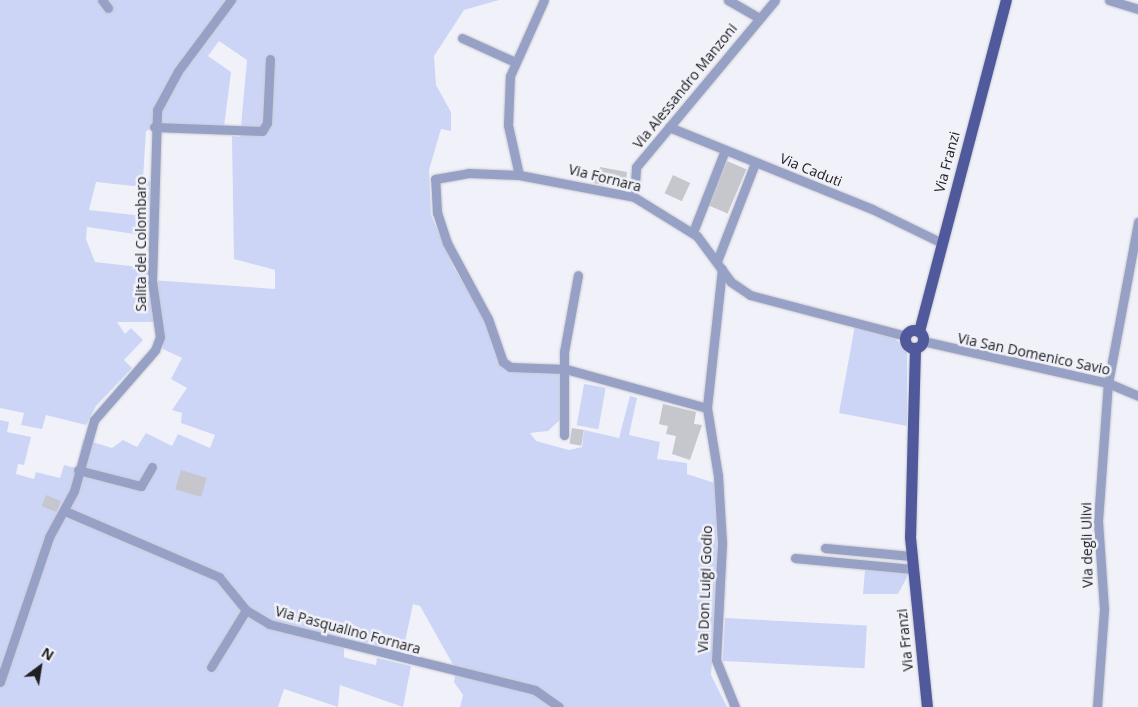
<!DOCTYPE html>
<style>
body{margin:0}
#map{position:relative;width:1138px;height:707px;overflow:hidden;background:#f1f2f9;font-family:"Open Sans",sans-serif}
div>[style]{position:absolute}
.green>*{inset:0;background:#cdd5f7;transform-origin:0 0}
.building>*{inset:0;background:#c5c7cd;transform-origin:0 0}
.roads{filter:drop-shadow(0 0 1px #cbccd2) drop-shadow(0 0 1px #cbccd2)}
.minor>*{height:9px;margin:-4.5px;padding:0 4.5px;transform-origin:4.5px;border-radius:4.5px;background:#97a0c5}
.major>*{height:11px;margin:-5.5px;padding:0 5.5px;transform-origin:5.5px;border-radius:5.5px;background:#4f599b}
.major>.ring{margin:-5.5px;padding:0;box-sizing:content-box;background:none;border:11px solid #4f599b;border-radius:50%}
span{translate:-50% -50%;white-space:nowrap;text-align:center;line-height:1.15;-webkit-text-stroke:5px #f1f2f9;paint-order:stroke}
.street-label{font-size:14px;color:#202023}
.north{position:absolute;left:15px;top:642px;width:50px;height:50px;-webkit-text-stroke:4px #f1f2f9;paint-order:stroke;rotate:31deg;font-size:14px;font-weight:700;line-height:20px;text-align:center;color:#202023}
.north::after{content:'';display:block;margin:auto;width:18px;height:22px;background:#202023;clip-path:polygon(50% 0,100% 100%,50% 72%,0 100%)}
</style>
<div id="map">
<div class="green">
<div style="clip-path:polygon(evenodd,0 0,499px 0,464px 10px,434px 56px,436px 85px,451px 112px,451px 131px,441px 129px,429px 170px,431px 215px,454px 268px,486px 320px,500px 364px,561px 372px,562px 418px,548px 431px,530px 433px,536px 441px,569px 450px,582px 447px,584px 430px,619px 438px,630px 396px,637px 398px,629px 435px,660px 442px,657px 459px,687px 463px,687px 474px,715px 483px,718px 585px,711px 675px,727px 707px,460px 707px,463px 695px,454px 682px,456px 670px,420px 606px,413px 604px,402px 656px,344px 647px,344px 657px,350px 659px,376px 665px,377px 658px,411px 666px,403px 707px,340px 685px,338px 707px,284px 689px,278px 707px,0 707px,0 420px,9px 422px,7px 432px,31px 437px,24px 465px,18px 464px,16px 474px,34px 479px,36px 472px,60px 478px,64px 465px,76px 468px,83px 439px,112px 448px,123px 440px,137px 447px,146px 433px,172px 446px,178px 434px,210px 448px,215px 435px,181px 423px,182px 413px,172px 410px,187px 388px,171px 379px,182px 358px,163px 349px,160px 322px,117px 322px,125px 334px,131px 328px,143px 340px,124px 360px,132px 368px,96px 406px,86px 425px,46px 415px,42px 429px,21px 425px,24px 413px,0 408px,0 0,219px 41px,247px 60px,240px 137px,232px 136px,234px 259px,275px 270px,275px 289px,152px 280px,151px 181px,143px 179px,146px 131px,154px 127px,223px 135px,231px 72px,208px 56px,219px 41px,0 0,96px 182px,143px 187px,144px 216px,89px 210px,96px 182px,0 0,87px 227px,148px 236px,148px 268px,95px 262px,86px 239px,87px 227px)"></div>
<div style="clip-path:polygon(855px 325px,894px 337px,907px 352px,907px 426px,839px 413px)"></div>
<div style="left:584px;top:384px;width:22px;height:42px;rotate:10deg"></div>
<div style="clip-path:polygon(865px 570px,907px 571px,907px 577px,898px 594px,863px 594px)"></div>
<div style="left:725px;top:618px;width:142px;height:43px;rotate:3deg"></div>
</div>
<div class="building">
<div style="left:727px;top:161px;width:21px;height:48px;rotate:23deg"></div>
<div style="clip-path:polygon(600px 167px,627px 172px,625px 189px,593px 183px)"></div>
<div style="left:673px;top:175px;width:19px;height:20px;rotate:25deg"></div>
<div style="clip-path:polygon(663px 404px,696px 412px,694px 424px,702px 425px,690px 460px,672px 454px,676px 436px,666px 434px,668px 426px,659px 424px)"></div>
<div style="left:572px;top:428px;width:12px;height:16px;rotate:9deg"></div>
<div style="left:181px;top:470px;width:27px;height:20px;rotate:17deg"></div>
<div style="left:46px;top:495px;width:16px;height:12px;rotate:22deg"></div>
</div>
<div class="roads">
<div class="minor">
<div style="left:102px;top:0;width:10px;rotate:53deg"></div>
<div style="left:728px;top:0;width:36px;rotate:30deg"></div>
<div style="left:1109px;top:0;width:30px;rotate:17deg"></div>
<div style="left:462px;top:38px;width:58px;rotate:24.4deg"></div>
<div style="left:154px;top:127px;width:108px;rotate:2.1deg"></div>
<div style="left:262px;top:131px;width:9px;rotate:-58deg"></div>
<div style="left:267px;top:123px;width:64px;rotate:-87.3deg"></div>
<div style="left:669px;top:127px;width:219px;rotate:22deg"></div>
<div style="left:872px;top:209px;width:78px;rotate:25.9deg"></div>
<div style="left:519px;top:175px;width:51px;rotate:-102.4deg"></div>
<div style="left:508px;top:125px;width:49px;rotate:-87.7deg"></div>
<div style="left:510px;top:76px;width:83px;rotate:-65.9deg"></div>
<div style="left:634px;top:197px;width:30px;rotate:-86deg"></div>
<div style="left:636px;top:167px;width:217px;rotate:-50.2deg"></div>
<div style="left:693px;top:232px;width:88px;rotate:-68.7deg"></div>
<div style="left:717px;top:261px;width:105px;rotate:-68.8deg"></div>
<div style="left:722px;top:269px;width:140px;rotate:96.2deg"></div>
<div style="left:707px;top:408px;width:69px;rotate:80.8deg"></div>
<div style="left:718px;top:476px;width:67px;rotate:86.6deg"></div>
<div style="left:722px;top:543px;width:117px;rotate:92.9deg"></div>
<div style="left:716px;top:660px;width:51px;rotate:68deg"></div>
<div style="left:923px;top:341px;width:190px;rotate:12.8deg"></div>
<div style="left:1108px;top:383px;width:33px;rotate:23deg"></div>
<div style="left:707px;top:408px;width:147px;rotate:-164.6deg"></div>
<div style="left:565px;top:369px;width:55px;rotate:-177.9deg"></div>
<div style="left:510px;top:367px;width:9px;rotate:-144deg"></div>
<div style="left:503px;top:362px;width:46px;rotate:-109.2deg"></div>
<div style="left:488px;top:319px;width:86px;rotate:-118.3deg"></div>
<div style="left:447px;top:243px;width:32px;rotate:-108deg"></div>
<div style="left:437px;top:213px;width:34px;rotate:-93deg"></div>
<div style="left:435px;top:179px;width:34px;rotate:-10deg"></div>
<div style="left:468px;top:173px;width:51px;rotate:2.2deg"></div>
<div style="left:519px;top:175px;width:117px;rotate:10.8deg"></div>
<div style="left:634px;top:197px;width:74px;rotate:31.8deg"></div>
<div style="left:697px;top:236px;width:57px;rotate:53.5deg"></div>
<div style="left:731px;top:282px;width:23px;rotate:34deg"></div>
<div style="left:750px;top:295px;width:161px;rotate:14.7deg"></div>
<div style="left:564px;top:435px;width:83px;rotate:-90deg"></div>
<div style="left:564px;top:352px;width:78px;rotate:-79.7deg"></div>
<div style="left:78px;top:470px;width:65px;rotate:14.3deg"></div>
<div style="left:141px;top:486px;width:22px;rotate:-60deg"></div>
<div style="left:65px;top:511px;width:168px;rotate:23.2deg"></div>
<div style="left:219px;top:577px;width:43px;rotate:50.7deg"></div>
<div style="left:246px;top:610px;width:27px;rotate:31deg"></div>
<div style="left:269px;top:624px;width:274px;rotate:13.9deg"></div>
<div style="left:535px;top:690px;width:29px;rotate:35deg"></div>
<div style="left:825px;top:548px;width:86px;rotate:5.3deg"></div>
<div style="left:795px;top:558px;width:118px;rotate:5.4deg"></div>
<div style="left:211px;top:667px;width:67px;rotate:-58.4deg"></div>
<div style="left:0;top:682px;width:153px;rotate:-71.3deg"></div>
<div style="left:49px;top:537px;width:52px;rotate:-61.5deg"></div>
<div style="left:74px;top:491px;width:74px;rotate:-74.3deg"></div>
<div style="left:94px;top:420px;width:93px;rotate:-48.9deg"></div>
<div style="left:155px;top:350px;width:14px;rotate:-69deg"></div>
<div style="left:160px;top:337px;width:57px;rotate:-98.1deg"></div>
<div style="left:152px;top:281px;width:171px;rotate:-88.3deg"></div>
<div style="left:157px;top:110px;width:44px;rotate:-61.7deg"></div>
<div style="left:178px;top:71px;width:89px;rotate:-53.3deg"></div>
<div style="left:1097px;top:707px;width:98px;rotate:-85.9deg"></div>
<div style="left:1104px;top:609px;width:88px;rotate:-93.9deg"></div>
<div style="left:1098px;top:521px;width:138px;rotate:-85.9deg"></div>
<div style="left:1108px;top:383px;width:164px;rotate:-79.4deg"></div>
</div>
<div class="major">
<div class="ring" style="left:905px;top:330px;width:7px;height:7px"></div>
<div style="left:919px;top:331px;width:342px;rotate:-75.3deg"></div>
<div style="left:915px;top:348px;width:189px;rotate:91.5deg"></div>
<div style="left:910px;top:537px;width:171px;rotate:84.3deg"></div>
</div>
</div>
<div class="street-label">
<span style="left:685px;top:86px;rotate:-51deg">Via Alessandro Manzoni</span>
<span style="left:947px;top:162px;rotate:-75deg">Via Franzi</span>
<span style="left:811px;top:170px;rotate:22deg">Via Caduti</span>
<span style="left:605px;top:178px;rotate:14deg">Via Fornara</span>
<span style="left:141px;top:244px;rotate:-90deg">Salita del Colombaro</span>
<span style="left:1034px;top:354px;rotate:12deg">Via San Domenico Savio</span>
<span style="left:1087px;top:545px;rotate:-91deg">Via degli Ulivi</span>
<span style="left:705px;top:589px;rotate:-88deg">Via Don Luigi Godio</span>
<span style="left:348px;top:630px;rotate:15deg">Via Pasqualino Fornara</span>
<span style="left:905px;top:640px;rotate:-96deg">Via Franzi</span>
</div>
<div class="north">N</div>
</div>
